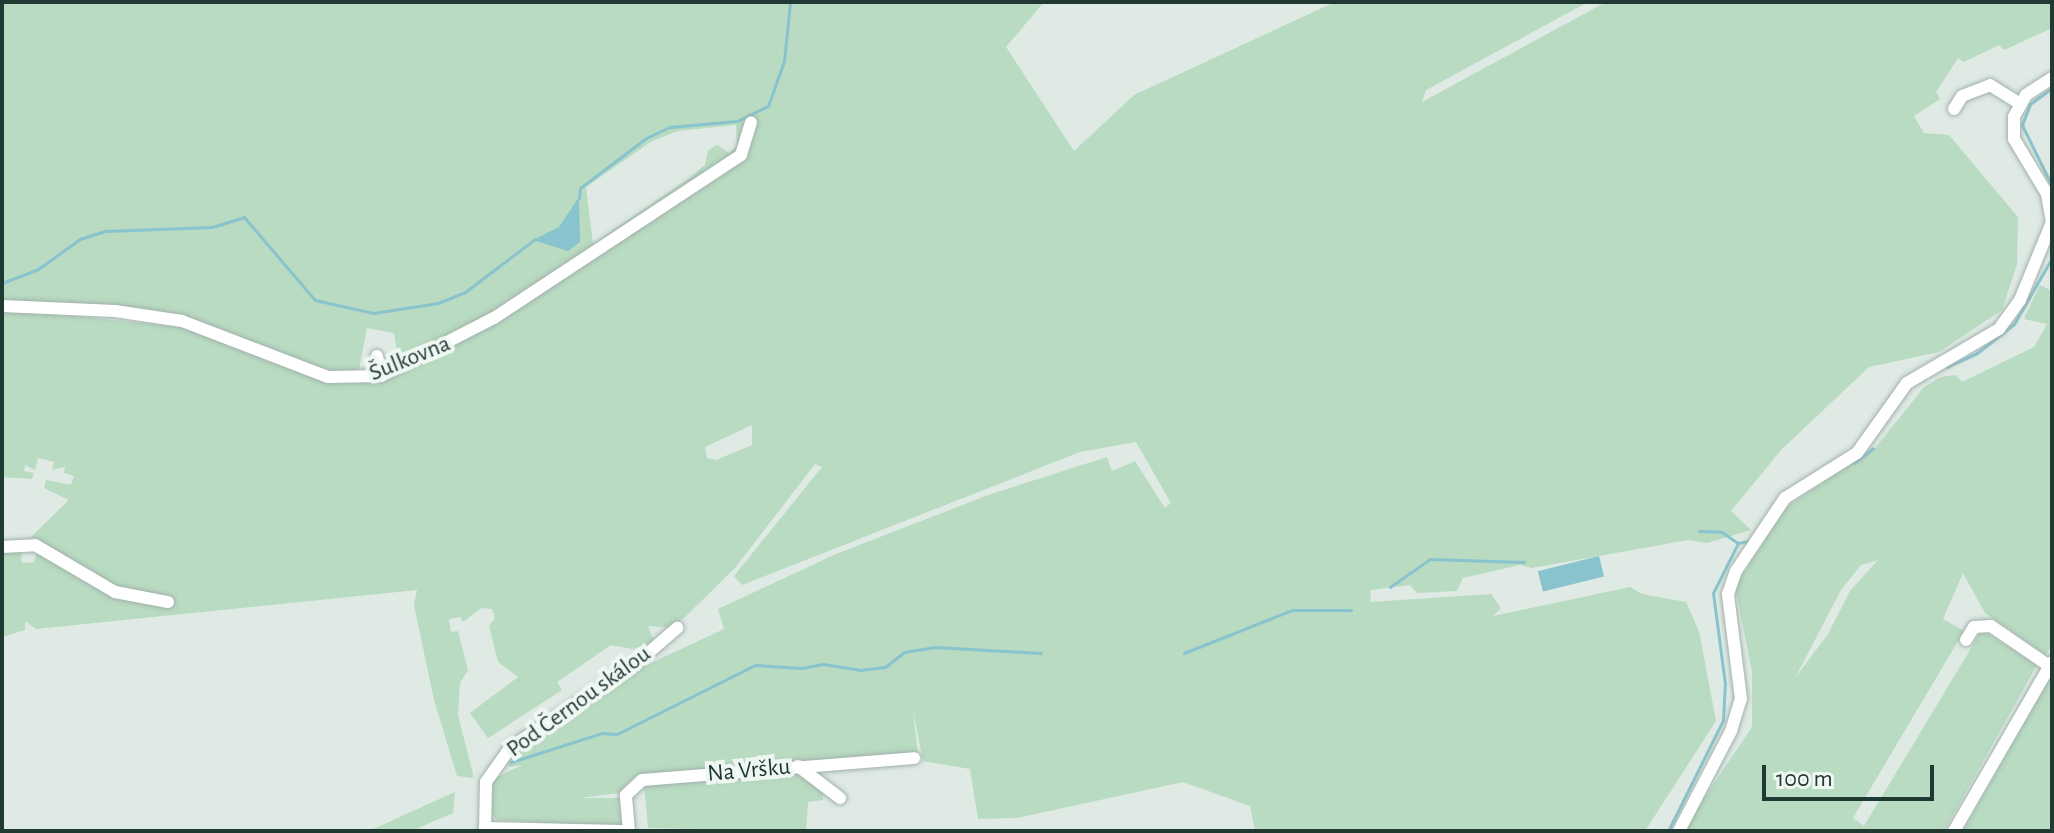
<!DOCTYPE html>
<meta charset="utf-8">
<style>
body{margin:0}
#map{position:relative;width:2054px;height:833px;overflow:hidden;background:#dfeae5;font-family:"Alegreya Sans",sans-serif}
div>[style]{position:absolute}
.green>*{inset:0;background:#b8dbc1}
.water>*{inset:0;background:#88c3ce;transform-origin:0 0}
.stream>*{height:3px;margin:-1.5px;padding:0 1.5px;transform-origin:1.5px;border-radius:1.5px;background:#88c3ce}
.roads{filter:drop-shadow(0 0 2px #a2b1ac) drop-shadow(0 0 2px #a2b1ac)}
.minor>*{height:12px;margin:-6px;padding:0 6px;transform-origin:6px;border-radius:6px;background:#fff}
span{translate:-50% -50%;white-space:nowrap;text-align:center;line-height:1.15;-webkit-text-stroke:8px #eff7f3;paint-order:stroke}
.street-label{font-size:24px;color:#213933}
.frame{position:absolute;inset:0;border:4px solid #213933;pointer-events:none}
.scale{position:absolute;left:1762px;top:765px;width:172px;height:36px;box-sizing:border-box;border:4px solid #213933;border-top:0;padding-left:10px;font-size:24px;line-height:28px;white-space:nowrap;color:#213933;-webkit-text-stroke:6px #eff7f3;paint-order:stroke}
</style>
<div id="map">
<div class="green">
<div style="clip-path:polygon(evenodd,2px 2px,1044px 2px,1006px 47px,1074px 151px,1134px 95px,1335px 2px,1588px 2px,1426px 90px,1422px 102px,1606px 2px,2052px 2px,2052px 28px,2004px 50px,1999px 45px,1964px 62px,1958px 58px,1936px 92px,1940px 99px,1914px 116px,1924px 133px,1949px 135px,2018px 217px,2017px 264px,2002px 310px,1939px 352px,1869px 367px,1781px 450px,1731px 511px,1751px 530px,1707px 543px,1688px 540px,1532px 568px,1520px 565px,1463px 578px,1457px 591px,1417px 593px,1410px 585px,1371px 590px,1370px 602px,1491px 594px,1501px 608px,1493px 616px,1630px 587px,1642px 594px,1686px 602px,1699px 631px,1716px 721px,1645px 831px,1255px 831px,1250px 806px,1183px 782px,1017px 818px,978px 819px,970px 769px,923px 761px,913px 710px,918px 754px,633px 778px,620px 793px,579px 798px,619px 798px,622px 825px,580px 825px,497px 820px,491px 814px,493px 779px,522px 765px,509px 767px,506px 761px,531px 737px,638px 669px,724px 629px,718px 609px,836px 554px,991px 494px,1107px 457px,1112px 471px,1135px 461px,1165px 508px,1171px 503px,1136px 442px,1080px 452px,742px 585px,734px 576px,822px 467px,815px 464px,735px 568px,684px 618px,671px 628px,648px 626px,654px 642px,633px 649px,611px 645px,557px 682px,562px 690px,488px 738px,470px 713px,518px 677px,498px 662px,489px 626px,495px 618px,492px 609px,481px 608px,463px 622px,461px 617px,449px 619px,451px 632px,458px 631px,468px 670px,460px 683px,458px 715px,474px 778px,457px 776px,434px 700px,414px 605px,417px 590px,36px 629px,25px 621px,25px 630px,2px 637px,2px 553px,21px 552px,22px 563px,34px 562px,39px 545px,31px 537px,69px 500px,44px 488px,46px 480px,71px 485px,74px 476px,64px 473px,65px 467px,52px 470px,54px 462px,38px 458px,35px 470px,25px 465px,24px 471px,34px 473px,32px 479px,2px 477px,2px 308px,224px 332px,204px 324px,2px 304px,2px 2px,736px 125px,737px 146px,729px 153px,717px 145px,708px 150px,705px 165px,688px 179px,593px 244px,586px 187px,652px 141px,678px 131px,736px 125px,2px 2px,367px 328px,394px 333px,399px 364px,358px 375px,367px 328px,2px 2px,752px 425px,752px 445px,716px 460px,707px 458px,705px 447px,752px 425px)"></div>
<div style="clip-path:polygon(evenodd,2040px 285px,2052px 291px,2052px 645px,2046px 655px,1985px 613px,1963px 573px,1943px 619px,1964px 631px,1853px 818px,1864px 826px,1982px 630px,2037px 665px,1944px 831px,1682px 831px,1752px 727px,1752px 672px,1735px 587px,1785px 508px,1876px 447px,1924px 387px,1941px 377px,1956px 375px,1962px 382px,2034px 347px,2047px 324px,2024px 319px,2040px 285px,1878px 560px,1850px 591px,1828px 634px,1795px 678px,1841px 590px,1861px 565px,1878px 560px)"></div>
<div style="clip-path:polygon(2052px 674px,2052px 831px,1963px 831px)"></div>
<div style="clip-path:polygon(795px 770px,823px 790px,823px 800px,808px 802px,806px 831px,648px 828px,644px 785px)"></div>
<div style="clip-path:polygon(455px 792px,453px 813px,411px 831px,369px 831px)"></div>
</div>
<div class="water">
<div style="clip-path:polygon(579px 197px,580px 242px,568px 251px,533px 240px,559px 227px)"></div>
<div style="left:1599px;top:556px;width:21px;height:63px;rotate:76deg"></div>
</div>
<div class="stream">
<div style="left:2052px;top:88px;width:27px;rotate:144deg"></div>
<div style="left:2030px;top:104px;width:22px;rotate:111deg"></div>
<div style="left:2022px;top:125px;width:68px;rotate:63.8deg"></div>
<div style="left:579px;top:198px;width:10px;rotate:-84deg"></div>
<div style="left:580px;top:188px;width:83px;rotate:-37.1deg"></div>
<div style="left:646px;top:138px;width:26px;rotate:-25deg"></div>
<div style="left:670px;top:127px;width:67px;rotate:-5.1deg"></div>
<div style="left:737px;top:121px;width:34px;rotate:-26deg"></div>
<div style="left:768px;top:106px;width:48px;rotate:-70.4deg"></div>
<div style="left:784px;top:61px;width:59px;rotate:-84.2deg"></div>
<div style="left:2px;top:283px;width:39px;rotate:-21deg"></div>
<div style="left:38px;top:269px;width:52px;rotate:-35.5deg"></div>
<div style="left:80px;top:239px;width:26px;rotate:-18deg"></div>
<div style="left:105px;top:231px;width:107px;rotate:-2.1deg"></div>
<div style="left:212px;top:227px;width:34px;rotate:-17deg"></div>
<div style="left:244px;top:217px;width:109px;rotate:49.5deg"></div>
<div style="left:315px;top:300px;width:59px;rotate:12.6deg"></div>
<div style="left:373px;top:313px;width:66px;rotate:-8.7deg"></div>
<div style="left:438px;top:303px;width:29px;rotate:-22deg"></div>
<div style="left:465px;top:292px;width:88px;rotate:-37.1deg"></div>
<div style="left:1947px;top:367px;width:33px;rotate:-25deg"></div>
<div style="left:1977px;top:353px;width:47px;rotate:-38.1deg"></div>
<div style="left:2014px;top:324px;width:76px;rotate:-60.1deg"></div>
<div style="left:1854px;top:463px;width:24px;rotate:-38deg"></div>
<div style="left:1699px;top:531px;width:23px;rotate:2deg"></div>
<div style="left:1722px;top:532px;width:19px;rotate:35deg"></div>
<div style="left:1738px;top:543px;width:11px;rotate:-10deg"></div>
<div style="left:1390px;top:587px;width:49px;rotate:-35deg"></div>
<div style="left:1430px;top:559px;width:94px;rotate:1.8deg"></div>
<div style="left:1184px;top:653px;width:116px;rotate:-21.7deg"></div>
<div style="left:1292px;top:610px;width:59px"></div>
<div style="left:511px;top:762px;width:96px;rotate:-17.7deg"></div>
<div style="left:602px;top:733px;width:15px;rotate:4deg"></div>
<div style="left:617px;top:734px;width:154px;rotate:-26.6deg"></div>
<div style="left:755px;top:665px;width:47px;rotate:3.7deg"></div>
<div style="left:802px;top:668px;width:21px;rotate:-11deg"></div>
<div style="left:823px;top:664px;width:37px;rotate:9deg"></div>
<div style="left:860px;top:670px;width:25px;rotate:-7deg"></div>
<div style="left:885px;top:667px;width:24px;rotate:-38deg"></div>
<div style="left:904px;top:652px;width:30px;rotate:-9deg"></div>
<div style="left:934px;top:647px;width:107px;rotate:3.2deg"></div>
<div style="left:1668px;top:831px;width:124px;rotate:-63.6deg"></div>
<div style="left:1723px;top:720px;width:36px;rotate:-87deg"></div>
<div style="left:1725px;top:684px;width:92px;rotate:-97.5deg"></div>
<div style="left:1713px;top:593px;width:56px;rotate:-63.4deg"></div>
</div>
<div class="roads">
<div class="minor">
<div style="left:2052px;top:78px;width:31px;rotate:147deg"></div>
<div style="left:2026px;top:95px;width:25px;rotate:119deg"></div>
<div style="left:2014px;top:117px;width:22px;rotate:90deg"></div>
<div style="left:2014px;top:139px;width:64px;rotate:59deg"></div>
<div style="left:2047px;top:194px;width:27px;rotate:80deg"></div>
<div style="left:1954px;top:109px;width:15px;rotate:-58deg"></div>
<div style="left:1962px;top:96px;width:30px;rotate:-21deg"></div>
<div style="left:1990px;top:85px;width:34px;rotate:32deg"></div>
<div style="left:2px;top:306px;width:113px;rotate:2.5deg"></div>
<div style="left:115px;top:311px;width:68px;rotate:8.5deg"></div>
<div style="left:182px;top:321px;width:156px;rotate:21deg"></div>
<div style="left:328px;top:377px;width:53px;rotate:-1.1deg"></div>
<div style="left:381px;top:376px;width:127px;rotate:-27.2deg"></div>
<div style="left:494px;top:318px;width:296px;rotate:-33.4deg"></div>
<div style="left:741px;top:155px;width:34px;rotate:-73deg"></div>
<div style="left:377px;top:356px;width:20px;rotate:79deg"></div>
<div style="left:2px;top:547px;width:33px;rotate:-3deg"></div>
<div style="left:35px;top:545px;width:93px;rotate:30.4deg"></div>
<div style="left:115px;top:592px;width:54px;rotate:10.7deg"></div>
<div style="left:1966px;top:640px;width:15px;rotate:-58deg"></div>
<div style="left:1974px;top:627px;width:17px;rotate:-3deg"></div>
<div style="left:1991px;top:626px;width:74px;rotate:34.5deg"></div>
<div style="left:798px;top:766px;width:53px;rotate:37.3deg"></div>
<div style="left:485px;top:828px;width:136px;rotate:1.3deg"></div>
<div style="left:485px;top:831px;width:49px;rotate:-88.8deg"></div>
<div style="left:486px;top:782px;width:42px;rotate:-54.8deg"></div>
<div style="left:510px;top:748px;width:146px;rotate:-33.6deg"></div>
<div style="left:632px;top:667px;width:60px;rotate:-40.9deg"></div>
<div style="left:629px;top:831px;width:36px;rotate:-95deg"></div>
<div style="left:626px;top:795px;width:22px;rotate:-43deg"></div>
<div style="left:642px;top:780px;width:273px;rotate:-4.6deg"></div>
<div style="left:1679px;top:831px;width:113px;rotate:-62.5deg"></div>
<div style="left:1731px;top:731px;width:34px;rotate:-73deg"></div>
<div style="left:1741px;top:699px;width:106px;rotate:-97.1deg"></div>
<div style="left:1728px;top:594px;width:24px;rotate:-71deg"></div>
<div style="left:1736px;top:571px;width:88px;rotate:-56.1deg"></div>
<div style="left:1785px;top:498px;width:85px;rotate:-32deg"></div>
<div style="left:1857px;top:453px;width:86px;rotate:-54.5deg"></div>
<div style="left:1907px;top:383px;width:107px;rotate:-30.4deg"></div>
<div style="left:1999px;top:329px;width:36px;rotate:-54deg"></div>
<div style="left:2020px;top:300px;width:84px;rotate:-67.7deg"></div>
<div style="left:1954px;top:831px;width:195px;rotate:-59.9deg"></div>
</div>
</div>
<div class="street-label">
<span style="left:410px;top:359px;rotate:-22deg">Šulkovna</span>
<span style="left:579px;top:702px;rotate:-36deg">Pod Černou skálou</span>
<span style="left:749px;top:771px;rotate:-5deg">Na Vršku</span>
</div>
<div class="frame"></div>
<div class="scale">100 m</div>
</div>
